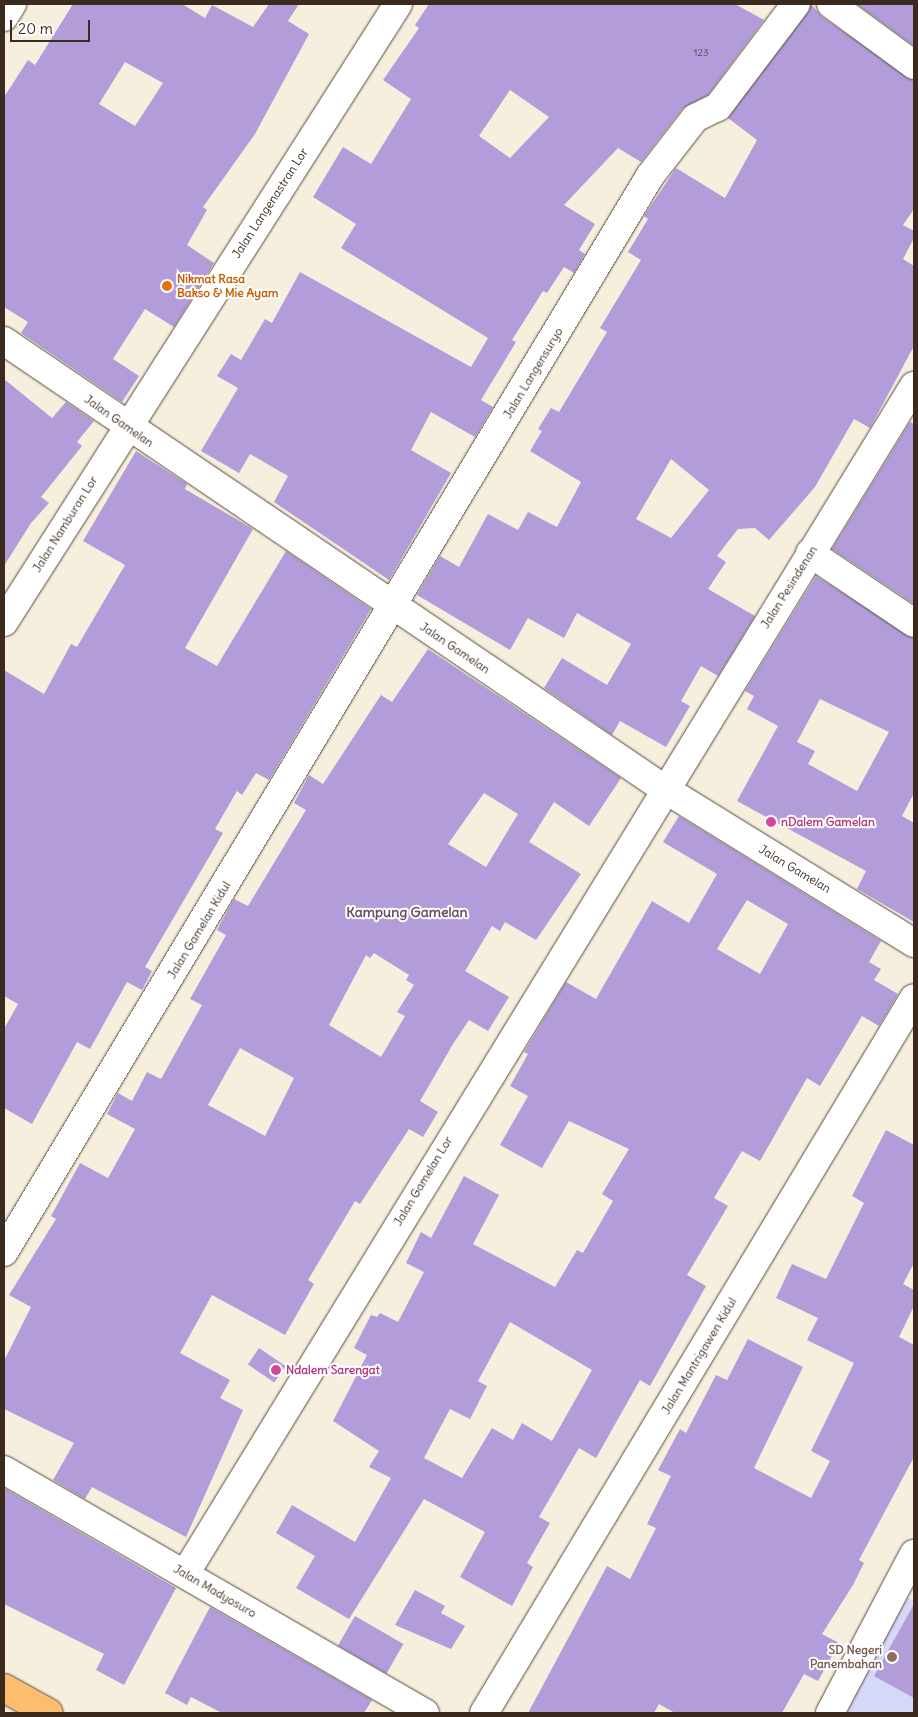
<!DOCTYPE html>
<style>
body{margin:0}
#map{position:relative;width:918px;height:1717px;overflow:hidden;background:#f6efde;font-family:Delius,sans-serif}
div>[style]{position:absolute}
.built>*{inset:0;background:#d6d8f9}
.building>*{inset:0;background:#b39cda;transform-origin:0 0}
.roads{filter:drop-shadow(0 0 1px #57483b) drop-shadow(0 0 1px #57483b)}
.street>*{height:28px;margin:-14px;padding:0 14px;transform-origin:14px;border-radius:14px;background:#fff}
.primary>*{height:28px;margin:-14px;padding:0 14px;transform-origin:14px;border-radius:14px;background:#fcbd6f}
.dots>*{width:14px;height:14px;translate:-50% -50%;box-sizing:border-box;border:2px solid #fff;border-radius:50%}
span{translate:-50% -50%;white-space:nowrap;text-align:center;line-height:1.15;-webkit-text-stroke:4px #fff;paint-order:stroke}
.number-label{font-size:10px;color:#59464d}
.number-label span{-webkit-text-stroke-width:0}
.street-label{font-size:12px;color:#3b2a1e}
.food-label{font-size:12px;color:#c56008;font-weight:700}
.left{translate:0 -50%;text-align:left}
.hotel-label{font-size:12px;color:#b23c85;font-weight:700}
.education-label{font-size:12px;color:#785e54;font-weight:700}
.right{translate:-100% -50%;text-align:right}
.neighbourhood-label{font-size:14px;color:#655260;font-weight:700}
.frame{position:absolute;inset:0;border:5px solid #3b2a1e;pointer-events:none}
.scale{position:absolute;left:10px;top:20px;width:80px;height:22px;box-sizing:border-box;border:2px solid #3b2a1e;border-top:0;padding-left:6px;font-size:15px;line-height:18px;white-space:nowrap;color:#3b2a1e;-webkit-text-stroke:4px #fff;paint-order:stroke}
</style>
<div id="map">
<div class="built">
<div style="clip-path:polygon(904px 1595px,914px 1601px,914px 1713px,840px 1713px)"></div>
</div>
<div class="building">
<div style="clip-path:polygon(evenodd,73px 4px,182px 4px,205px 18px,212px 5px,253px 27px,269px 4px,299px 4px,288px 21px,309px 34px,255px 134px,203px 207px,207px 210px,187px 245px,214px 263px,174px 327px,145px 309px,113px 359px,139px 376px,122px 402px,21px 333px,28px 322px,4px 307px,4px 97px,28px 60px,35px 65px,73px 4px,125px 62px,163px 83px,135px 126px,99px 104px,125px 62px)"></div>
<div style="clip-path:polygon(evenodd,429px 4px,735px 4px,764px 20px,708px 95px,683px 108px,641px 162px,618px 148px,564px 205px,595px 224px,579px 250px,585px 254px,574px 273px,564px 267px,547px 293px,543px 291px,512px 340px,516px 342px,481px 400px,493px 407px,475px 437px,431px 412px,411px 450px,451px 473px,389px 580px,274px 502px,288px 476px,250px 454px,239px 473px,201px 451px,238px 388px,217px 376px,231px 354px,241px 360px,265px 319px,272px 323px,300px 272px,471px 367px,488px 338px,341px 248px,356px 224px,313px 197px,343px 147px,371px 164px,411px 99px,383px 80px,419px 28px,415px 25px,429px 4px,510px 90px,549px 117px,510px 158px,479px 136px,510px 90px)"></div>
<div style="clip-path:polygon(evenodd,811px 4px,822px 17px,914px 80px,914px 209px,903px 225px,914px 231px,914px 238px,903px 259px,914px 266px,914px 346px,870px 428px,854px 419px,815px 487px,769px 540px,755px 528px,738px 529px,717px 556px,726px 562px,708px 589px,755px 616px,718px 676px,701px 666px,681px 701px,690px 706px,666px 747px,620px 721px,612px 735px,544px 688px,562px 658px,607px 685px,631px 644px,577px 613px,564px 638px,528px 618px,510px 650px,417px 595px,440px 556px,459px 567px,488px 514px,518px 530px,528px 512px,557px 527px,581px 482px,530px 451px,542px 431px,538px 429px,551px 408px,559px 412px,607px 332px,600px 328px,641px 260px,628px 252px,648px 219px,644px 216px,676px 168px,725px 198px,757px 140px,728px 118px,811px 4px,671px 459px,709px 490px,671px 538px,636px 519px,671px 459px)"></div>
<div style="clip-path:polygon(857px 4px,914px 4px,914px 46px)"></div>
<div style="clip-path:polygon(4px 379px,52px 418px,66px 402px,94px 421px,77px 442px,82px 446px,41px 497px,49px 503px,31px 523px,4px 566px)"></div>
<div style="clip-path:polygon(910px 422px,914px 424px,914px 604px,832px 549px)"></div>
<div style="clip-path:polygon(136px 451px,187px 484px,185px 489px,253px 529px,185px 648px,217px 666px,286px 551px,371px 609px,269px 780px,256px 773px,242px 795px,237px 791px,215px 829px,223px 833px,145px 967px,152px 971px,142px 990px,127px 982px,90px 1049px,77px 1042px,32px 1124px,4px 1108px,4px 1029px,18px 1004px,4px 996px,4px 670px,44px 694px,71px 644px,77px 647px,125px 565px,83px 541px)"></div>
<div style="clip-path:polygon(evenodd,816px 576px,914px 638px,914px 793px,902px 816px,914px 823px,914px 922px,857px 889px,866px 871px,737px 801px,778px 726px,747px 709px,754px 696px,745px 691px,816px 576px,820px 699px,889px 732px,857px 791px,808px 764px,815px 751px,797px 742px,820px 699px)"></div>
<div style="clip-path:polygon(evenodd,428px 649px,621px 778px,589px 826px,554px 802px,529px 842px,581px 874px,536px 940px,505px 922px,500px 931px,492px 926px,465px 971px,509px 997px,488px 1031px,469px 1020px,453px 1044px,420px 1101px,438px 1112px,423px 1137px,409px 1129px,360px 1204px,355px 1201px,308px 1280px,314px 1284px,285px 1335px,212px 1295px,180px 1353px,230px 1380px,220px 1398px,243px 1410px,186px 1537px,92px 1487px,85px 1499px,53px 1480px,74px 1443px,4px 1409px,4px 1361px,31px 1307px,9px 1295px,56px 1219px,51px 1216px,80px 1163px,108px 1178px,135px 1129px,107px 1114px,118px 1093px,132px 1101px,147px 1072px,161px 1079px,202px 1005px,190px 999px,226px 935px,217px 930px,234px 899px,248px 906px,306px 810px,294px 803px,309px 775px,323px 784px,381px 695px,392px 702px,428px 649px,484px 793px,518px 814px,486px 867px,448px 844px,484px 793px,428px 649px,374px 953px,409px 975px,406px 980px,414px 985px,397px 1012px,405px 1016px,381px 1057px,329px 1025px,366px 955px,370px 958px,374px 953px,428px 649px,240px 1048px,294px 1078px,265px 1136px,208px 1105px,240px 1048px)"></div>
<div style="clip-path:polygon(evenodd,679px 816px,881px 941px,869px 962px,881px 969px,874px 980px,898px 994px,879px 1026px,862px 1016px,820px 1086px,807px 1078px,760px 1161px,742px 1151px,714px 1198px,728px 1206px,687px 1275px,706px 1286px,650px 1386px,640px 1380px,596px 1458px,579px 1448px,539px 1517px,550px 1523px,527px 1563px,533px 1567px,512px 1606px,460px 1577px,485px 1532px,424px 1499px,349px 1619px,296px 1588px,315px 1556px,276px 1533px,292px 1505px,355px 1542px,391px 1478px,369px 1467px,379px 1451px,333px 1421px,367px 1355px,354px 1348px,371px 1315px,377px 1317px,380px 1313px,398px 1322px,424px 1272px,406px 1263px,421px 1232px,431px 1238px,464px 1176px,499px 1195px,473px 1244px,555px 1287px,577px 1250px,583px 1253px,613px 1201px,602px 1194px,629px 1149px,569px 1121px,542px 1168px,500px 1145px,528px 1096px,510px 1086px,528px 1054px,524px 1052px,566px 982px,596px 999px,652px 901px,689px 923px,717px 874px,663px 842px,679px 816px,747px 900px,788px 924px,760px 974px,717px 949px,747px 900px,679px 816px,510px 1322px,592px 1370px,552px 1441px,522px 1423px,513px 1440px,492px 1428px,462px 1478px,424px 1458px,450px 1409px,470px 1419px,487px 1386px,478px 1381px,510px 1322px)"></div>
<div style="clip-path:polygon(886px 1130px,914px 1145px,914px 1263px,903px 1284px,914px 1290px,914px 1306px,899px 1337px,914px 1345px,914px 1457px,859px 1560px,864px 1563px,853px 1585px,822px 1634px,839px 1643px,818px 1681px,804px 1674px,782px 1713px,675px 1713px,659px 1704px,654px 1713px,528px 1713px,607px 1566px,630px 1579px,656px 1528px,647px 1524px,671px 1476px,658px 1470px,680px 1429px,686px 1433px,716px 1375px,727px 1380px,748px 1339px,803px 1367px,754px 1468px,811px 1498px,830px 1461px,811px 1451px,854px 1363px,807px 1340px,818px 1318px,776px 1298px,792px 1264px,826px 1279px,864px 1203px,852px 1196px)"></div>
<div style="left:259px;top:1348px;width:32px;height:20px;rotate:34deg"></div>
<div style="clip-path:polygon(4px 1488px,176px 1588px,124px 1685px,96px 1670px,104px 1654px,4px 1604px)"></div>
<div style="clip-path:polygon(415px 1590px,445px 1606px,441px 1613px,465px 1626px,451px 1649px,395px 1625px)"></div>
<div style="clip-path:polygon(914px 1604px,914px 1698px,874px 1676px)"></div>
<div style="clip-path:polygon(210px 1607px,372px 1700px,364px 1713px,222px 1713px,191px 1697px,187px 1705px,165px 1693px)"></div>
<div style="left:355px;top:1616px;width:56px;height:34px;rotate:30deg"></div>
</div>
<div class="roads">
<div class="street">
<div style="left:831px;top:4px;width:103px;rotate:36.3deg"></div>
<div style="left:4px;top:17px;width:15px;rotate:-58deg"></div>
<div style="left:4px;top:341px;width:796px;rotate:34.15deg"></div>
<div style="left:663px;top:788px;width:295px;rotate:31.7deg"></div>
<div style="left:810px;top:553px;width:125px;rotate:33.9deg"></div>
<div style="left:4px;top:622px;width:733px;rotate:-57.48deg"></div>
<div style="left:4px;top:1252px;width:1255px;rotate:-59.02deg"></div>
<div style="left:650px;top:176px;width:73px;rotate:-52.2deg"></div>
<div style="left:695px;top:118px;width:25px;rotate:-26deg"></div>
<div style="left:718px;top:107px;width:129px;rotate:-52.9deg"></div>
<div style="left:4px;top:1470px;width:486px;rotate:30deg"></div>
<div style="left:185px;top:1574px;width:1394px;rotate:-58.47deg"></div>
<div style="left:484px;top:1713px;width:834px;rotate:-58.98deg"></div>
<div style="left:830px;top:1713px;width:180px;rotate:-62.2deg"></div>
</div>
<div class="primary">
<div style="left:4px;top:1688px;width:51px;rotate:29.1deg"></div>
</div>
</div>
<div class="dots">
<div style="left:167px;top:286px;background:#e8710a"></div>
<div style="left:771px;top:822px;background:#d1479c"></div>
<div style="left:276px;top:1370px;background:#d1479c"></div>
<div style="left:892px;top:1657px;background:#8d6e63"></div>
</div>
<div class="number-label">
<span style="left:701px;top:53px">123</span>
</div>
<div class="street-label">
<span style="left:270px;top:203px;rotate:-57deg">Jalan Langenastran Lor</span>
<span style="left:533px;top:373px;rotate:-59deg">Jalan Langensuryo</span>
<span style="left:119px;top:421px;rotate:35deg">Jalan Gamelan</span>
<span style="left:65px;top:524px;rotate:-58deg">Jalan Namburan Lor</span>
<span style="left:789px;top:587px;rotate:-58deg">Jalan Pesindenan</span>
<span style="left:455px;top:648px;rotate:34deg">Jalan Gamelan</span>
<span style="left:795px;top:869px;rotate:31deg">Jalan Gamelan</span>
<span style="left:199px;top:930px;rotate:-59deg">Jalan Gamelan Kidul</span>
<span style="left:423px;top:1181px;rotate:-59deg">Jalan Gamelan Lor</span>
<span style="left:699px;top:1356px;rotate:-59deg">Jalan Mantrigawen Kidul</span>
<span style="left:215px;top:1591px;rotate:30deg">Jalan Madyosuro</span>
</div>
<div class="food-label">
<span class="left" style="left:177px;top:286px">Nikmat Rasa<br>Bakso &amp; Mie Ayam</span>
</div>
<div class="hotel-label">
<span class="left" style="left:781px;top:822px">nDalem Gamelan</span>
<span class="left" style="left:286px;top:1370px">Ndalem Sarengat</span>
</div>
<div class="education-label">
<span class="right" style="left:882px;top:1657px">SD Negeri<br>Panembahan</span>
</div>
<div class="neighbourhood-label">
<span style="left:407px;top:912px">Kampung Gamelan</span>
</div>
<div class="frame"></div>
<div class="scale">20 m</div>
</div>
